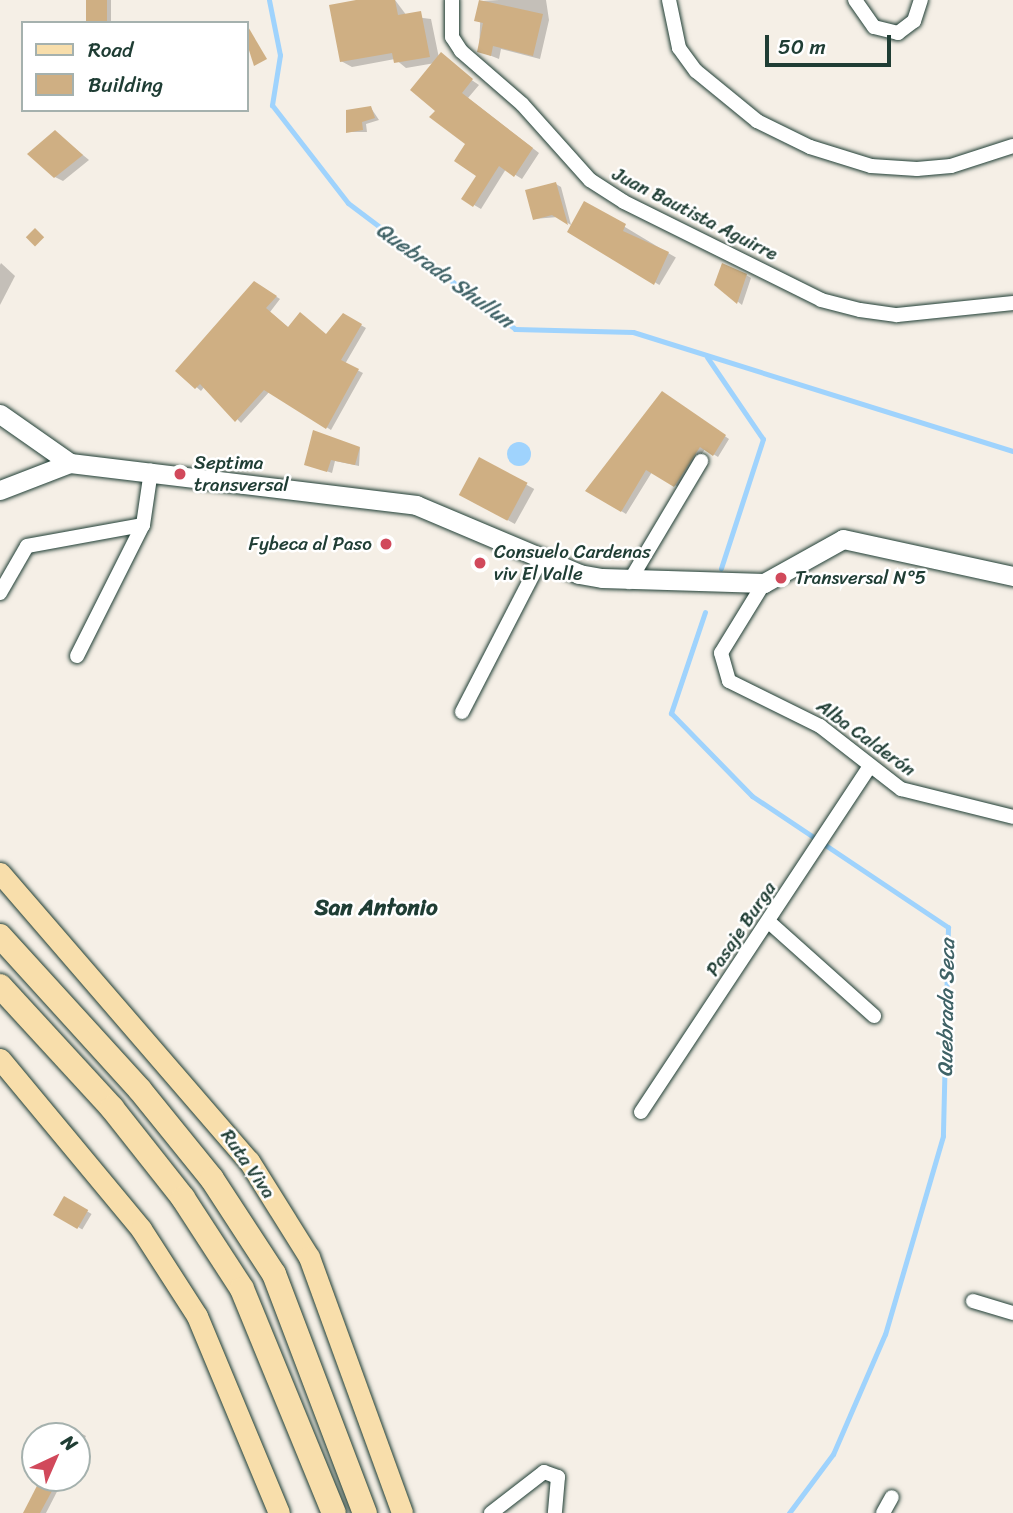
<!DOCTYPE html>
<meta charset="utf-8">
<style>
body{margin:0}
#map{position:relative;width:1013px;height:1513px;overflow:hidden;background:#f5efe6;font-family:Sriracha,sans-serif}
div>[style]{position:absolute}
.water>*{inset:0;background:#9fd3fd}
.round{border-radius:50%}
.shadow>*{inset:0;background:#0003;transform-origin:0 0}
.stream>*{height:5px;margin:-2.5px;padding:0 2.5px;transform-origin:2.5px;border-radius:2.5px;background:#9fd3fd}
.building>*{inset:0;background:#cfaf83;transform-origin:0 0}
.roads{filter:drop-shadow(0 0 2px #1f3d34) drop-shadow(0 0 2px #1f3d34)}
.street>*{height:14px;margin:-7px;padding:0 7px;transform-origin:7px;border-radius:7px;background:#fff}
.secondary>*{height:19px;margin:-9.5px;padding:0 9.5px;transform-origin:9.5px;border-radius:9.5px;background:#fff}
.primary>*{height:21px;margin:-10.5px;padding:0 10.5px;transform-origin:10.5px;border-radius:10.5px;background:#f8deab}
.highway>*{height:24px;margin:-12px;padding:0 12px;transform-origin:12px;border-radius:12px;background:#f8deab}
.dots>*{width:19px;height:19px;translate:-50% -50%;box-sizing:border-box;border:4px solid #fff;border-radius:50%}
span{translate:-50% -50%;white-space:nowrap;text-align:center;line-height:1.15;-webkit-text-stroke:5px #fff;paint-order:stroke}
.street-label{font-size:19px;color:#1f3d34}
.poi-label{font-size:19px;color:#1f3d34}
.left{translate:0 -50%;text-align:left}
.right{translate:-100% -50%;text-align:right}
.water-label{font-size:21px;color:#3f6266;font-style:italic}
.quarter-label{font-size:23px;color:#1f3d34;font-weight:700}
.legend{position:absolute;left:21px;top:21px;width:228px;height:91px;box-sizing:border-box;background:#fff;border:2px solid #a5b1ae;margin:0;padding:9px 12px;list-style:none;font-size:21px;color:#1f3d34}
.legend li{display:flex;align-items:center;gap:14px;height:35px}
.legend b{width:35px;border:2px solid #a5b1ae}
.north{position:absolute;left:21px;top:1422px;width:70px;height:70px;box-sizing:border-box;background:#fff;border:2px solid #a5b1ae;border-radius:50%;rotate:44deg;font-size:19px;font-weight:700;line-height:28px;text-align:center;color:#1f3d34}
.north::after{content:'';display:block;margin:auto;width:24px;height:32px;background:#d1495b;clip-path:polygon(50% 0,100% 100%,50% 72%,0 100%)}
.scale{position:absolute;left:765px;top:35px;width:126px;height:32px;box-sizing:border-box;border:4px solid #1f3d34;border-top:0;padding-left:9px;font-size:21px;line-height:24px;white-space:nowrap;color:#1f3d34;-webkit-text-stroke:5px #fff;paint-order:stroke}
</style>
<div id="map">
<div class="water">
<div class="round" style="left:507px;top:442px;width:24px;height:24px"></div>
</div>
<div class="shadow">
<div style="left:88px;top:0;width:23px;height:23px"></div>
<div style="clip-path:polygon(395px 0,407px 16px,431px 19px,439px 58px,479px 85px,468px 98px,539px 153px,522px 179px,506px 169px,481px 209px,464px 199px,478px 176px,468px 144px,437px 111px,435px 63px,406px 68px,395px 59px,352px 67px,341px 61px)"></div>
<div style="clip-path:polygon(499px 0,546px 0,549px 20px,540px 59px,501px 49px,499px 59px,479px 51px,481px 1px)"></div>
<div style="clip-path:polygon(371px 108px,379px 120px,366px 124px,367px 132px,347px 132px)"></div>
<div style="clip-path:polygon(55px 132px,89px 160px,63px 181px,55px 177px)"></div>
<div style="clip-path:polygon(556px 184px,561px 187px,571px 225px,558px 217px,534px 219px)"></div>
<div style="left:585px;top:203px;width:106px;height:32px;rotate:31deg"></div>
<div style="clip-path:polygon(1px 263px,15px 276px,0 305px,0 265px)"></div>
<div style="clip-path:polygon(746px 275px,751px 278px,742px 305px,716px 284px)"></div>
<div style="clip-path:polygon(255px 283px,280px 299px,270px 312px,289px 328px,327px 335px,343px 315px,366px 328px,345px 364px,363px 373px,331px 430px,270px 391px,241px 423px,205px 386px,201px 391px,177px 370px)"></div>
<div style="clip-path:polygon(667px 396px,729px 439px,718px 457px,705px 449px,680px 488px,652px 472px,626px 514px,588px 490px)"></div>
<div style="clip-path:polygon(360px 448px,359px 466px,335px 461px,332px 473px,306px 464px)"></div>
<div style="left:480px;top:459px;width:62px;height:40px;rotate:29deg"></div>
<div style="left:65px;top:1198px;width:31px;height:18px;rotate:31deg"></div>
<div style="clip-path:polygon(69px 1427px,86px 1436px,77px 1453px,77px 1436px,65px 1436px)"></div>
<div style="clip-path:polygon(43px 1478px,64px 1478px,46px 1513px,25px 1513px)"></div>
</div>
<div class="stream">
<div style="left:269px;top:0;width:56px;rotate:78.7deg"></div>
<div style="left:280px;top:55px;width:51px;rotate:99.1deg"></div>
<div style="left:272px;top:105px;width:124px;rotate:52.2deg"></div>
<div style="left:348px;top:203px;width:209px;rotate:37deg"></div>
<div style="left:515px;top:329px;width:118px;rotate:1.5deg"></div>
<div style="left:633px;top:332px;width:398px;rotate:17.4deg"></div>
<div style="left:707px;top:357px;width:99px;rotate:55.7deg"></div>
<div style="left:763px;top:439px;width:136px;rotate:108deg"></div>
<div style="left:705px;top:612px;width:107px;rotate:108.6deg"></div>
<div style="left:671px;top:713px;width:116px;rotate:45.7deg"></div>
<div style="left:752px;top:796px;width:236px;rotate:33.8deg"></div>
<div style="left:948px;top:927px;width:209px;rotate:91.4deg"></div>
<div style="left:943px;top:1136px;width:206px;rotate:106.3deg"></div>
<div style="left:885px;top:1334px;width:131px;rotate:113.4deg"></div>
<div style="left:833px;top:1454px;width:74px;rotate:126.7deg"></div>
</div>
<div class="building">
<div style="left:86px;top:0;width:21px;height:23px"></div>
<div style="clip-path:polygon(356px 0,395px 0,398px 15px,421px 11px,430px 57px,394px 63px,392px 53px,340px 62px,329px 5px)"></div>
<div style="clip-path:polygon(479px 0,543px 14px,533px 56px,493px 46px,491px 56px,477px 52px,483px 23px,474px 21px)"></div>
<div style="clip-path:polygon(247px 25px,267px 59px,254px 66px,247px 44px)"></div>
<div style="clip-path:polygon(441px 52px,473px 79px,462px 93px,533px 148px,514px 177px,499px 166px,473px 207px,461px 199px,476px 176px,454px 161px,465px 144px,429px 117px,435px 111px,410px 90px)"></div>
<div style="clip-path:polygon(371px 106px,375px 118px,362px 122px,363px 130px,346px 133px,346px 110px)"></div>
<div style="clip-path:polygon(55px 130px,83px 155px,54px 178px,27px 154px)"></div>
<div style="clip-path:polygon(556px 182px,568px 225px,552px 215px,533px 220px,525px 190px)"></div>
<div style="clip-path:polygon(584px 201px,626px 224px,623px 231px,669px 252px,654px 285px,567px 232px)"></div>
<div style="left:35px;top:228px;width:13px;height:13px;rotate:45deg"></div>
<div style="clip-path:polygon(722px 263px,747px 274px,737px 304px,714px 285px)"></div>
<div style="clip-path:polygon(254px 281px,277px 296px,266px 308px,288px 327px,300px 312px,326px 334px,343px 313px,362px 324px,341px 360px,359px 369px,326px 429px,264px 390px,235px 422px,200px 384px,195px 389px,175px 371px)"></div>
<div style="clip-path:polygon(662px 391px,726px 435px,713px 456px,700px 447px,674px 487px,646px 470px,621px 512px,585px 491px)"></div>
<div style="clip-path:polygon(313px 430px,360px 447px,355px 465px,331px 460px,327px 472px,304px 465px)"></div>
<div style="left:479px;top:457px;width:55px;height:43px;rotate:28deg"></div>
<div style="left:64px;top:1196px;width:28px;height:22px;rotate:30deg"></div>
<div style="clip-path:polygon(41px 1478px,59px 1478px,40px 1513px,23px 1513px)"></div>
</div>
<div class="roads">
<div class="street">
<div style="left:452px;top:0;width:37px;rotate:90deg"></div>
<div style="left:452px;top:37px;width:17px;rotate:57deg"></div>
<div style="left:461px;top:51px;width:81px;rotate:41deg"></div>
<div style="left:522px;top:104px;width:102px;rotate:48.2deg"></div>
<div style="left:590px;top:180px;width:40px;rotate:32.9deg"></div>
<div style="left:624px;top:202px;width:220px;rotate:26.4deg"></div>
<div style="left:821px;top:300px;width:40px;rotate:14.4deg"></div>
<div style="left:860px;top:310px;width:37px;rotate:8deg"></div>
<div style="left:897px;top:315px;width:117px;rotate:-5.9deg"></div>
<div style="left:669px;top:0;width:49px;rotate:78.2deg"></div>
<div style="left:679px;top:48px;width:29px;rotate:54deg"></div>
<div style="left:696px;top:71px;width:79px;rotate:39.3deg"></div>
<div style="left:757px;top:121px;width:59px;rotate:26.1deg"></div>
<div style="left:810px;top:147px;width:64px;rotate:17.3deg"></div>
<div style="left:871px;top:166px;width:46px;rotate:3.7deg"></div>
<div style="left:917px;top:169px;width:34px;rotate:-5deg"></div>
<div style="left:951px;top:166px;width:65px;rotate:-17.9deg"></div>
<div style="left:855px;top:0;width:33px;rotate:55deg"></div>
<div style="left:874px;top:27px;width:25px;rotate:14deg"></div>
<div style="left:898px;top:33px;width:20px;rotate:-37deg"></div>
<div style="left:914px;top:21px;width:22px;rotate:-72deg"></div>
<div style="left:629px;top:582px;width:141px;rotate:-59.2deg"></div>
<div style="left:764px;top:583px;width:82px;rotate:121.6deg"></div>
<div style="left:721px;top:653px;width:29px;rotate:74deg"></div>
<div style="left:729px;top:681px;width:102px;rotate:26.3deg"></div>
<div style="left:820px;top:726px;width:103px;rotate:37.9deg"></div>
<div style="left:901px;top:789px;width:115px;rotate:14deg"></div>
<div style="left:0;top:593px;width:54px;rotate:-60.1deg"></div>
<div style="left:27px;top:546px;width:118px;rotate:-10.3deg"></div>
<div style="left:77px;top:656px;width:147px;rotate:-63.3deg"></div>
<div style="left:143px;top:525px;width:55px;rotate:-81.6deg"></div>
<div style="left:462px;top:712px;width:172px;rotate:-62.7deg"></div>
<div style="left:769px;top:922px;width:141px;rotate:41.8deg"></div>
<div style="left:641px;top:1112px;width:415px;rotate:-56.5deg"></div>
<div style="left:973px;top:1301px;width:42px;rotate:16.7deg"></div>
<div style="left:491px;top:1513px;width:67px;rotate:-37.7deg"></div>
<div style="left:544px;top:1472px;width:15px;rotate:20deg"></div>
<div style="left:558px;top:1477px;width:36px;rotate:95deg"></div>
<div style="left:883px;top:1513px;width:18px;rotate:-61deg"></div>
</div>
<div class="secondary">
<div style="left:0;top:414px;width:85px;rotate:35deg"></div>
<div style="left:70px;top:463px;width:349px;rotate:6.9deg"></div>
<div style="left:416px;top:505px;width:177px;rotate:22.9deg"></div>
<div style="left:579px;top:574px;width:23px;rotate:10deg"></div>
<div style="left:602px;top:578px;width:162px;rotate:1.8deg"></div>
<div style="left:764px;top:583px;width:90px;rotate:-29.1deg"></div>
<div style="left:843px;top:539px;width:174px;rotate:12.3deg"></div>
<div style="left:0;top:490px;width:75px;rotate:-21.1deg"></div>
</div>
<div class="primary">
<div style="left:0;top:873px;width:381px;rotate:49.2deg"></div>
<div style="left:249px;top:1161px;width:113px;rotate:58deg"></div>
<div style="left:309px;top:1257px;width:272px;rotate:70deg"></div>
<div style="left:0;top:1059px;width:221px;rotate:50.3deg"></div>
<div style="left:141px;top:1229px;width:103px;rotate:57.2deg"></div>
<div style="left:197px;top:1316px;width:213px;rotate:67.4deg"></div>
</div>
<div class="highway">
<div style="left:0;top:936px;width:208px;rotate:47.7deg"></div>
<div style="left:140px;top:1090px;width:114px;rotate:51deg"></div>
<div style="left:212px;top:1179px;width:113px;rotate:56.9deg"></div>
<div style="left:274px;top:1274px;width:256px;rotate:69.2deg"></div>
<div style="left:0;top:986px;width:166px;rotate:47.4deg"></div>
<div style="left:112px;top:1108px;width:115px;rotate:51.7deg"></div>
<div style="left:183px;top:1198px;width:108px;rotate:57deg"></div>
<div style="left:242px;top:1289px;width:242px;rotate:67.7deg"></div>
</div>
</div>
<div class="dots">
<div style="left:180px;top:474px;background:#d1495b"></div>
<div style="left:386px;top:544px;background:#d1495b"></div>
<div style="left:480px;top:563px;background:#d1495b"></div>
<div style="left:781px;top:578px;background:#d1495b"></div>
</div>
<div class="street-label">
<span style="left:695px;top:214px;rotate:27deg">Juan Bautista Aguirre</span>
<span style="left:866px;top:738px;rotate:36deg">Alba Calderón</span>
<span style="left:741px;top:929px;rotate:-56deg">Pasaje Burga</span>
<span style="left:248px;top:1164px;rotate:55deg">Ruta Viva</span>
</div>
<div class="poi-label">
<span class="left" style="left:194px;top:474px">Septima<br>transversal</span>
<span class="right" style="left:372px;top:544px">Fybeca al Paso</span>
<span class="left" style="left:494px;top:563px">Consuelo Cardenas<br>viv El Valle</span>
<span class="left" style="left:795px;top:578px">Transversal N°5</span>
</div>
<div class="water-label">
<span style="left:445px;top:275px;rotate:36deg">Quebrada Shullun</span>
<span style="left:946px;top:1008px;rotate:-89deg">Quebrada Seca</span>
</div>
<div class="quarter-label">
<span style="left:376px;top:908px">San Antonio</span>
</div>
<ul class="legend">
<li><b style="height:9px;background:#f8deab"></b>Road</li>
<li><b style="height:19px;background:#cfaf83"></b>Building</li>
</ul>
<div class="north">N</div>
<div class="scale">50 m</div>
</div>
